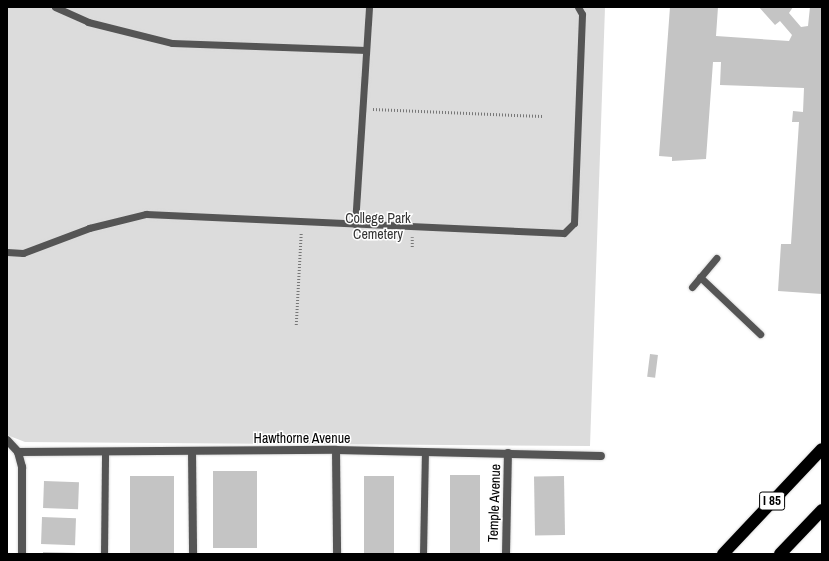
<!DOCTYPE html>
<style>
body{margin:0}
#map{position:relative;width:829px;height:561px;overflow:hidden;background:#fff;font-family:"Archivo Narrow",sans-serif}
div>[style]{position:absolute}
.green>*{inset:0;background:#dcdcdc}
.building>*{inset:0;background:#c4c4c4;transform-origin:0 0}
.path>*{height:2.5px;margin-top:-1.25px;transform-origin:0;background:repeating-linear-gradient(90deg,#777 0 1px,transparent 0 3px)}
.roads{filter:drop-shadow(0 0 1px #dbdbdb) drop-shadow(0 0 1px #dbdbdb)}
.service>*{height:7px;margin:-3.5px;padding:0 3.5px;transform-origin:3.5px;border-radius:3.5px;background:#555}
.minor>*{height:8px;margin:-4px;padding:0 4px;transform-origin:4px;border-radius:4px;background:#555}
.motorway>*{height:12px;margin:-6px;padding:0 6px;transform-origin:6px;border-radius:6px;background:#000}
span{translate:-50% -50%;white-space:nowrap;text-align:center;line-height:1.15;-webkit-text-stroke:3px #fff;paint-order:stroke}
.shield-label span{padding:1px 3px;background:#fff;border:1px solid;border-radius:3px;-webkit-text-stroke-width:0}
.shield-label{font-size:13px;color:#000;font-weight:700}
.park-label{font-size:14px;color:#333}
.street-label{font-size:14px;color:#000}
.frame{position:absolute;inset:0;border:8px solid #000;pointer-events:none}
</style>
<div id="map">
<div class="green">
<div style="clip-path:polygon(7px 7px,605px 7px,590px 446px,25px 442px,7px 435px)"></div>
</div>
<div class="building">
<div style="clip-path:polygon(670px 7px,718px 7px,716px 36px,789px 41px,792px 35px,780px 21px,775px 25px,759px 7px,793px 7px,789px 13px,801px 27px,808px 26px,810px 7px,822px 7px,822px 294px,778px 291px,781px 244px,791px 244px,799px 122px,792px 122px,793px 111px,803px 112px,804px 88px,720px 85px,721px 62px,713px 62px,706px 159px,672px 161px,672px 157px,659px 156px)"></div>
<div style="left:650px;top:354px;width:8px;height:23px;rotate:7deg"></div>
<div style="left:213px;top:471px;width:44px;height:77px"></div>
<div style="left:450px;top:475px;width:30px;height:79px"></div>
<div style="left:130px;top:476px;width:44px;height:77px"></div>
<div style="left:364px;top:476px;width:30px;height:78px"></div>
<div style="left:564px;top:476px;width:59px;height:30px;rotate:89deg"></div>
<div style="left:44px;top:481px;width:35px;height:27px;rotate:2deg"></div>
<div style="left:42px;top:517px;width:34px;height:27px;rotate:2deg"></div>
<div style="clip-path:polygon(43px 552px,78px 553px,78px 554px,43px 554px)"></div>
</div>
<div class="path">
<div style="left:373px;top:109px;width:170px;rotate:2.4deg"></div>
<div style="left:412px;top:247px;width:10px;rotate:-90deg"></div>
<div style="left:296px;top:325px;width:93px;rotate:-86.9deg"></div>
</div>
<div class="roads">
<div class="service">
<div style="left:55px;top:7px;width:36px;rotate:24deg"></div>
<div style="left:88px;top:22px;width:87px;rotate:14deg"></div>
<div style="left:172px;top:43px;width:194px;rotate:2.1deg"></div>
<div style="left:355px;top:224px;width:217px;rotate:-86.3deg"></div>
<div style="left:7px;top:252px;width:16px;rotate:4deg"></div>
<div style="left:23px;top:253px;width:71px;rotate:-20.7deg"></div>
<div style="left:89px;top:228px;width:59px;rotate:-13.8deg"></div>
<div style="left:146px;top:214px;width:418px;rotate:2.6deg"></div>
<div style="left:564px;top:233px;width:14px;rotate:-45deg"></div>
<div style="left:574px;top:223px;width:209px;rotate:-87.8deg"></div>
<div style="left:582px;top:14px;width:8px;rotate:-120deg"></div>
<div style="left:700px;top:277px;width:83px;rotate:43.5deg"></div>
<div style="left:692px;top:287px;width:38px;rotate:-50deg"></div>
<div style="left:104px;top:554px;width:103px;rotate:-89.4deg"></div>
<div style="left:423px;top:554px;width:102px;rotate:-88.9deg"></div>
</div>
<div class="minor">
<div style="left:7px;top:440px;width:16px;rotate:47deg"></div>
<div style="left:18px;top:452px;width:318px;rotate:-0.4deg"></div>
<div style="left:336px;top:450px;width:265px;rotate:1.3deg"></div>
<div style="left:336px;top:450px;width:104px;rotate:89.4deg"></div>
<div style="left:192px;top:451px;width:103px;rotate:89.4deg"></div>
<div style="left:18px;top:452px;width:16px;rotate:75deg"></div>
<div style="left:22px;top:467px;width:87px;rotate:90deg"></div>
<div style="left:506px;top:554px;width:101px;rotate:-88.9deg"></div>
</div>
<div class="motorway">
<div style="left:723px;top:554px;width:144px;rotate:-46.7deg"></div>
<div style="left:780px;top:554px;width:61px;rotate:-46.3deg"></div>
</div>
</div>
<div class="shield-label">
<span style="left:772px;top:501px">I 85</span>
</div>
<div class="park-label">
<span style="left:378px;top:226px">College Park<br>Cemetery</span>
</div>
<div class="street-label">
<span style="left:302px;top:438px">Hawthorne Avenue</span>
<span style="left:494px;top:503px;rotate:-88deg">Temple Avenue</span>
</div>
<div class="frame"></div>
</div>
